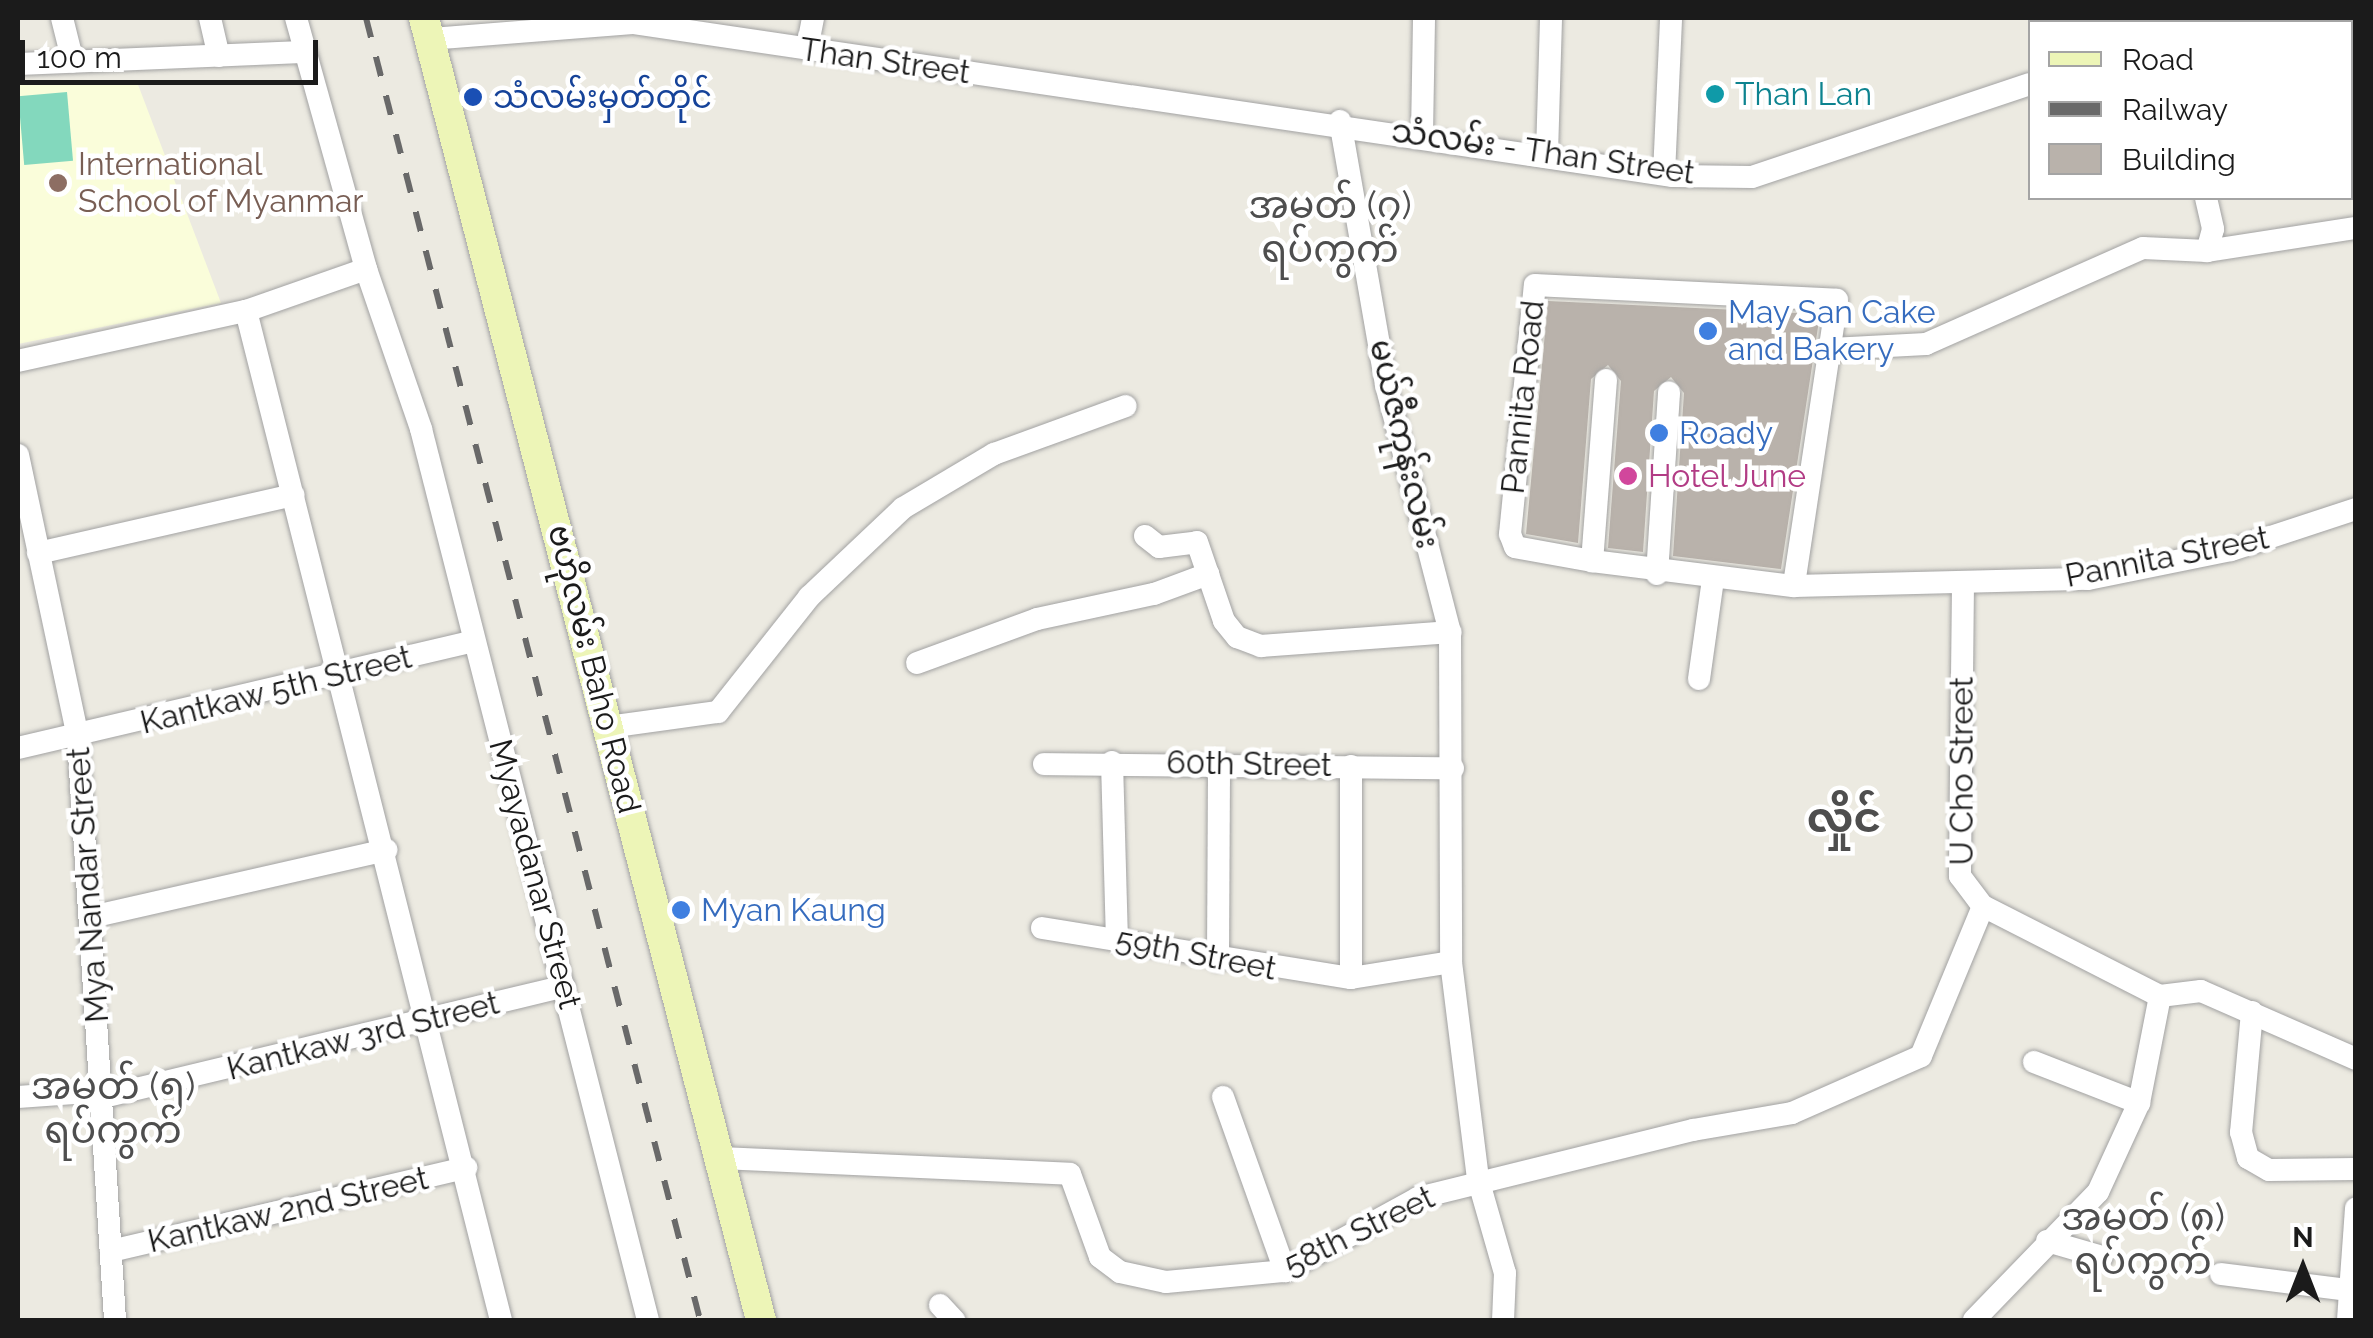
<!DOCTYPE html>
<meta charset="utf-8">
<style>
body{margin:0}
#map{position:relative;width:2373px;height:1338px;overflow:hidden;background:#eceae1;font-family:Raleway,"Noto Sans Myanmar",sans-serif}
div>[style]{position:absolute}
.education>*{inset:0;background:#fafdda}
.pitch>*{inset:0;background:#83d8bd;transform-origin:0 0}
.building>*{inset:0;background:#b9b2ab}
.roads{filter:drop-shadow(0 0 2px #a2a2a2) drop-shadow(0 0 2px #a2a2a2)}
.minor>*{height:22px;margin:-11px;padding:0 11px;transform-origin:11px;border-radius:11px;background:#fff}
.secondary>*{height:30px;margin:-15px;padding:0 15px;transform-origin:15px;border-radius:15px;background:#edf5b7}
.rail>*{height:6px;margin-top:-3px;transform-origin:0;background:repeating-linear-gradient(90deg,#696969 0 20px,transparent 0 40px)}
.dots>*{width:28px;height:28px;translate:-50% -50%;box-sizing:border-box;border:5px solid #fff;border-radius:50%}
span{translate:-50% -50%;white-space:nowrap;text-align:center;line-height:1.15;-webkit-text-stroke:9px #fff;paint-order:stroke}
.street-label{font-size:32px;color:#1b1b1b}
.culture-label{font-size:32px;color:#0d838f}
.left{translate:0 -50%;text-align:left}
.transit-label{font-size:32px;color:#164399}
.education-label{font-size:32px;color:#785e54}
.shop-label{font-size:32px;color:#366cbe}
.hotel-label{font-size:32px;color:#b23c85}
.quarter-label{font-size:38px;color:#4e4e4e}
.district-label{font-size:42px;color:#4e4e4e;font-weight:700}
.frame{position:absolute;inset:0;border:20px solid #1b1b1b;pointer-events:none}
.legend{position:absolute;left:2028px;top:20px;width:325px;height:180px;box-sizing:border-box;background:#fff;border:2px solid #a4a4a4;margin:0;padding:12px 18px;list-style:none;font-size:30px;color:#1b1b1b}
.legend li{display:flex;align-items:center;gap:20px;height:50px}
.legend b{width:50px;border:2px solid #a4a4a4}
.north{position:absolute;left:2253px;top:1218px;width:100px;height:100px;-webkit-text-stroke:8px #fff;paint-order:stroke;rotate:0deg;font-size:28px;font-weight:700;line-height:40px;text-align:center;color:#1b1b1b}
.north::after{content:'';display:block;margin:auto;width:35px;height:45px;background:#1b1b1b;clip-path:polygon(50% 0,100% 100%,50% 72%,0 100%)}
.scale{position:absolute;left:20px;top:40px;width:298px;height:45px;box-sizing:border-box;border:5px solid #1b1b1b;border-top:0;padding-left:12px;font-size:30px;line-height:35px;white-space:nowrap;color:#1b1b1b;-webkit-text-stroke:8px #fff;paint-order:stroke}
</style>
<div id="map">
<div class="education">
<div style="clip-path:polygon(18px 82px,137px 82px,221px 303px,18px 344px)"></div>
</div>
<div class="pitch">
<div style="left:67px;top:92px;width:69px;height:49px;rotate:85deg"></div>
</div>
<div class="building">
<div style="clip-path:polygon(1548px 301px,1820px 314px,1781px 569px,1673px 556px,1684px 393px,1671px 377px,1654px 391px,1643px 552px,1608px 548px,1621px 381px,1608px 365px,1591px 379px,1578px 543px,1526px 534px)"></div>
</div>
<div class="roads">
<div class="minor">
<div style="left:62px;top:18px;width:45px;rotate:76deg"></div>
<div style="left:210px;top:18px;width:39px;rotate:77deg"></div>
<div style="left:296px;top:18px;width:261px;rotate:74.4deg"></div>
<div style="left:366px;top:269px;width:169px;rotate:71deg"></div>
<div style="left:421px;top:429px;width:919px;rotate:75.71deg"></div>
<div style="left:2202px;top:22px;width:15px;rotate:-16deg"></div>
<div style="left:430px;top:39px;width:205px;rotate:-4.5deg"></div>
<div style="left:634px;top:23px;width:1050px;rotate:8.38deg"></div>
<div style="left:1673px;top:176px;width:79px;rotate:0.7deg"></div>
<div style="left:1752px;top:177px;width:293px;rotate:-18.5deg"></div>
<div style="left:807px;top:49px;width:32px;rotate:-79deg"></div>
<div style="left:18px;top:64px;width:285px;rotate:-2.4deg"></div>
<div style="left:1340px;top:121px;width:268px;rotate:80.1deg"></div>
<div style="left:1386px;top:385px;width:255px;rotate:75.5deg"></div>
<div style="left:1450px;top:632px;width:330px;rotate:89.8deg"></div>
<div style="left:1451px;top:962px;width:219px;rotate:82.9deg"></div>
<div style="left:1478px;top:1179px;width:98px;rotate:74deg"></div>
<div style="left:1505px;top:1273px;width:47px;rotate:92.4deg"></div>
<div style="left:1422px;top:134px;width:116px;rotate:-89deg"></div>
<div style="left:1547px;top:154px;width:136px;rotate:-88.3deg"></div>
<div style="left:1664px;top:174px;width:156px;rotate:-87.4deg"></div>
<div style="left:2206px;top:198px;width:32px;rotate:77deg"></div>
<div style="left:2213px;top:229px;width:23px;rotate:105deg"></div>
<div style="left:246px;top:311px;width:1041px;rotate:75.82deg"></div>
<div style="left:1831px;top:349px;width:95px;rotate:-3deg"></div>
<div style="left:1926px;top:344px;width:237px;rotate:-23.9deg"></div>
<div style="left:2143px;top:248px;width:64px;rotate:2.7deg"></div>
<div style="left:2207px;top:251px;width:151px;rotate:-8.8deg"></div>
<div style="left:18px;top:361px;width:233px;rotate:-12.4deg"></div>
<div style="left:246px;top:311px;width:127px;rotate:-19.3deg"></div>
<div style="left:1606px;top:380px;width:182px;rotate:94.4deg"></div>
<div style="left:1592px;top:561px;width:78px;rotate:-169.7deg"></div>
<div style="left:1515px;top:547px;width:14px;rotate:-111deg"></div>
<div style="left:1510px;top:534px;width:250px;rotate:-84.3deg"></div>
<div style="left:1535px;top:285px;width:302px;rotate:2.8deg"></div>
<div style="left:1837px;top:300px;width:289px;rotate:98.6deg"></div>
<div style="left:18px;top:455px;width:289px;rotate:78deg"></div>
<div style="left:78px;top:738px;width:583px;rotate:86.36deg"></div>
<div style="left:1145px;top:536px;width:18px;rotate:38deg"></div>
<div style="left:1159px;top:547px;width:38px;rotate:-7deg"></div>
<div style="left:1197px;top:542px;width:83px;rotate:71.1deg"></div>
<div style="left:1224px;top:621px;width:21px;rotate:51deg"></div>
<div style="left:1237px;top:637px;width:26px;rotate:21deg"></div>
<div style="left:1261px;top:646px;width:190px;rotate:-4.2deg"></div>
<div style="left:38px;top:553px;width:262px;rotate:-12.8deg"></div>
<div style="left:1592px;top:561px;width:204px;rotate:7.1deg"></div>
<div style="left:1794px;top:586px;width:294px;rotate:-1.4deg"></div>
<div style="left:2088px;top:579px;width:146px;rotate:-11.5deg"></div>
<div style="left:2231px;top:550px;width:132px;rotate:-18.2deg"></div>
<div style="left:1657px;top:574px;width:182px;rotate:-86.2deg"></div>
<div style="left:1963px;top:583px;width:293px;rotate:90.6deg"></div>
<div style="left:1960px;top:876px;width:38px;rotate:53deg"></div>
<div style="left:1983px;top:906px;width:199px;rotate:27deg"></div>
<div style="left:917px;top:663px;width:128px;rotate:-20.1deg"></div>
<div style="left:1037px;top:619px;width:120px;rotate:-12.1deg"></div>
<div style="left:1154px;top:594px;width:58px;rotate:-20.3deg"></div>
<div style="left:1699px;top:679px;width:101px;rotate:-82deg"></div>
<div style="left:608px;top:727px;width:111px;rotate:-7.8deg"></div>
<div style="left:718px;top:712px;width:147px;rotate:-51.6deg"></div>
<div style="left:809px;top:597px;width:129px;rotate:-43.4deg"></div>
<div style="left:903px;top:508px;width:106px;rotate:-30.7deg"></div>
<div style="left:994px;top:454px;width:140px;rotate:-20deg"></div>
<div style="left:18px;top:748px;width:468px;rotate:-13.2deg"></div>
<div style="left:1112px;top:762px;width:176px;rotate:88.4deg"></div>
<div style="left:1044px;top:764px;width:409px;rotate:0.6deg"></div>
<div style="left:91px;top:917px;width:303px;rotate:-12.8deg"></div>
<div style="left:1042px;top:928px;width:313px;rotate:9.2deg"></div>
<div style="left:1351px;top:978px;width:101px;rotate:-9.1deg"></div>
<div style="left:1218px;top:960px;width:198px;rotate:-89.7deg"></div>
<div style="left:1351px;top:978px;width:212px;rotate:-90deg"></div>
<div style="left:2160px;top:996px;width:41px;rotate:-7deg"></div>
<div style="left:2201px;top:991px;width:169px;rotate:23.7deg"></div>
<div style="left:2252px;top:1012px;width:121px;rotate:95.2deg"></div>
<div style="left:2241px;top:1132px;width:27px;rotate:75deg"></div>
<div style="left:2248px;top:1158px;width:24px;rotate:30deg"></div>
<div style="left:2269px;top:1170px;width:87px;rotate:-0.7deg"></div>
<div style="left:2034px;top:1062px;width:113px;rotate:21.3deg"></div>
<div style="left:18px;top:1097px;width:84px;rotate:-4.1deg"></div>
<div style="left:103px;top:1097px;width:474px;rotate:-13.5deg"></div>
<div style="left:1223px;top:1097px;width:185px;rotate:70.4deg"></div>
<div style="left:721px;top:1158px;width:349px;rotate:2.6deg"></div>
<div style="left:1070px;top:1174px;width:88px;rotate:70.1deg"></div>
<div style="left:1100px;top:1257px;width:25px;rotate:37deg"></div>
<div style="left:1120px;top:1272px;width:47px;rotate:12.3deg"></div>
<div style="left:1166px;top:1282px;width:120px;rotate:-5.3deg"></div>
<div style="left:1285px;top:1271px;width:152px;rotate:-28.8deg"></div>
<div style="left:1418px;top:1198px;width:283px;rotate:-13.9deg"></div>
<div style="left:1693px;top:1130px;width:100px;rotate:-9.7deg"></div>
<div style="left:1792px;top:1113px;width:141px;rotate:-23.8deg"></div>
<div style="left:1921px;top:1056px;width:162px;rotate:-67.5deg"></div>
<div style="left:2047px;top:1241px;width:57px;rotate:16.2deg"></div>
<div style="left:111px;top:1251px;width:365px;rotate:-13.2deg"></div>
<div style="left:2221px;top:1274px;width:136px;rotate:7.2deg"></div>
<div style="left:940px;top:1305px;width:21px;rotate:47deg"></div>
<div style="left:1974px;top:1320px;width:178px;rotate:-45.9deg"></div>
<div style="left:2098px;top:1192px;width:98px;rotate:-65.3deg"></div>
<div style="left:2139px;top:1103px;width:109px;rotate:-78.9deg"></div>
<div style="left:2348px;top:1320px;width:112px;rotate:-85.9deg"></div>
</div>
<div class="secondary">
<div style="left:424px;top:18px;width:1345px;rotate:75.49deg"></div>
</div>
</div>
<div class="rail">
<div style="left:366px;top:18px;width:1344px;rotate:75.61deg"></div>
</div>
<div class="dots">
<div style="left:1715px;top:94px;background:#0f9aa8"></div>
<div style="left:473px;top:97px;background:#1a4fb4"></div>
<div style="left:58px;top:183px;background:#8d6e63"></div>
<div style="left:1708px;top:331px;background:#3f7fe0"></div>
<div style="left:1659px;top:433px;background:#3f7fe0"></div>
<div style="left:1628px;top:476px;background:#d1479c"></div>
<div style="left:681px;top:910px;background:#3f7fe0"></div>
</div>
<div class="street-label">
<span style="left:885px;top:61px;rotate:8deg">Than Street</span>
<span style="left:1543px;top:152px;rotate:8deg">သံလမ်း - Than Street</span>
<span style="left:1523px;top:397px;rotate:-84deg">Pannita Road</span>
<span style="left:1404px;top:444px;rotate:77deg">မယ်ဇီကုန်းလမ်း</span>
<span style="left:2167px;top:557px;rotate:-11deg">Pannita Street</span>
<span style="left:594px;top:669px;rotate:76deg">ဗဟိုလမ်း Baho Road</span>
<span style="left:276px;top:690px;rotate:-14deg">Kantkaw 5th Street</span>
<span style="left:1249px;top:764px;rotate:1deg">60th Street</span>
<span style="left:1962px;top:771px;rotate:-90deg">U Cho Street</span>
<span style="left:535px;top:874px;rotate:75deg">Myayadanar Street</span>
<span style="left:88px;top:885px;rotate:-94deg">Mya Nandar Street</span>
<span style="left:1196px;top:954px;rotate:11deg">59th Street</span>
<span style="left:363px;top:1036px;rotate:-14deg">Kantkaw 3rd Street</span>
<span style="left:288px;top:1210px;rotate:-13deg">Kantkaw 2nd Street</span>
<span style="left:1359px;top:1231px;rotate:-26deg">58th Street</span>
</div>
<div class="culture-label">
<span class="left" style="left:1735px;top:94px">Than Lan</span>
</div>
<div class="transit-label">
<span class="left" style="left:493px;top:97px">သံလမ်းမှတ်တိုင်</span>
</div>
<div class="education-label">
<span class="left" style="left:78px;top:183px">International<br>School of Myanmar</span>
</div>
<div class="shop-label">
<span class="left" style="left:1728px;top:331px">May San Cake<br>and Bakery</span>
<span class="left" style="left:1679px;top:433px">Roady</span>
<span class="left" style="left:701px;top:910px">Myan Kaung</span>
</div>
<div class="hotel-label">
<span class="left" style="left:1648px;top:476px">Hotel June</span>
</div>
<div class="quarter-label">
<span style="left:1330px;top:227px">အမှတ် (၇)<br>ရပ်ကွက်</span>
<span style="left:113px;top:1108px">အမှတ် (၅)<br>ရပ်ကွက်</span>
<span style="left:2143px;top:1239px">အမှတ် (၈)<br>ရပ်ကွက်</span>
</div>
<div class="district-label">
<span style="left:1844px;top:818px">လှိုင်</span>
</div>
<div class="frame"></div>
<ul class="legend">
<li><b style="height:12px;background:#edf5b7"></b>Road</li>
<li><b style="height:12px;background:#696969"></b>Railway</li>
<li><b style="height:28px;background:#b9b2ab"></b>Building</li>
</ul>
<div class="north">N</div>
<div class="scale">100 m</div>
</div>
